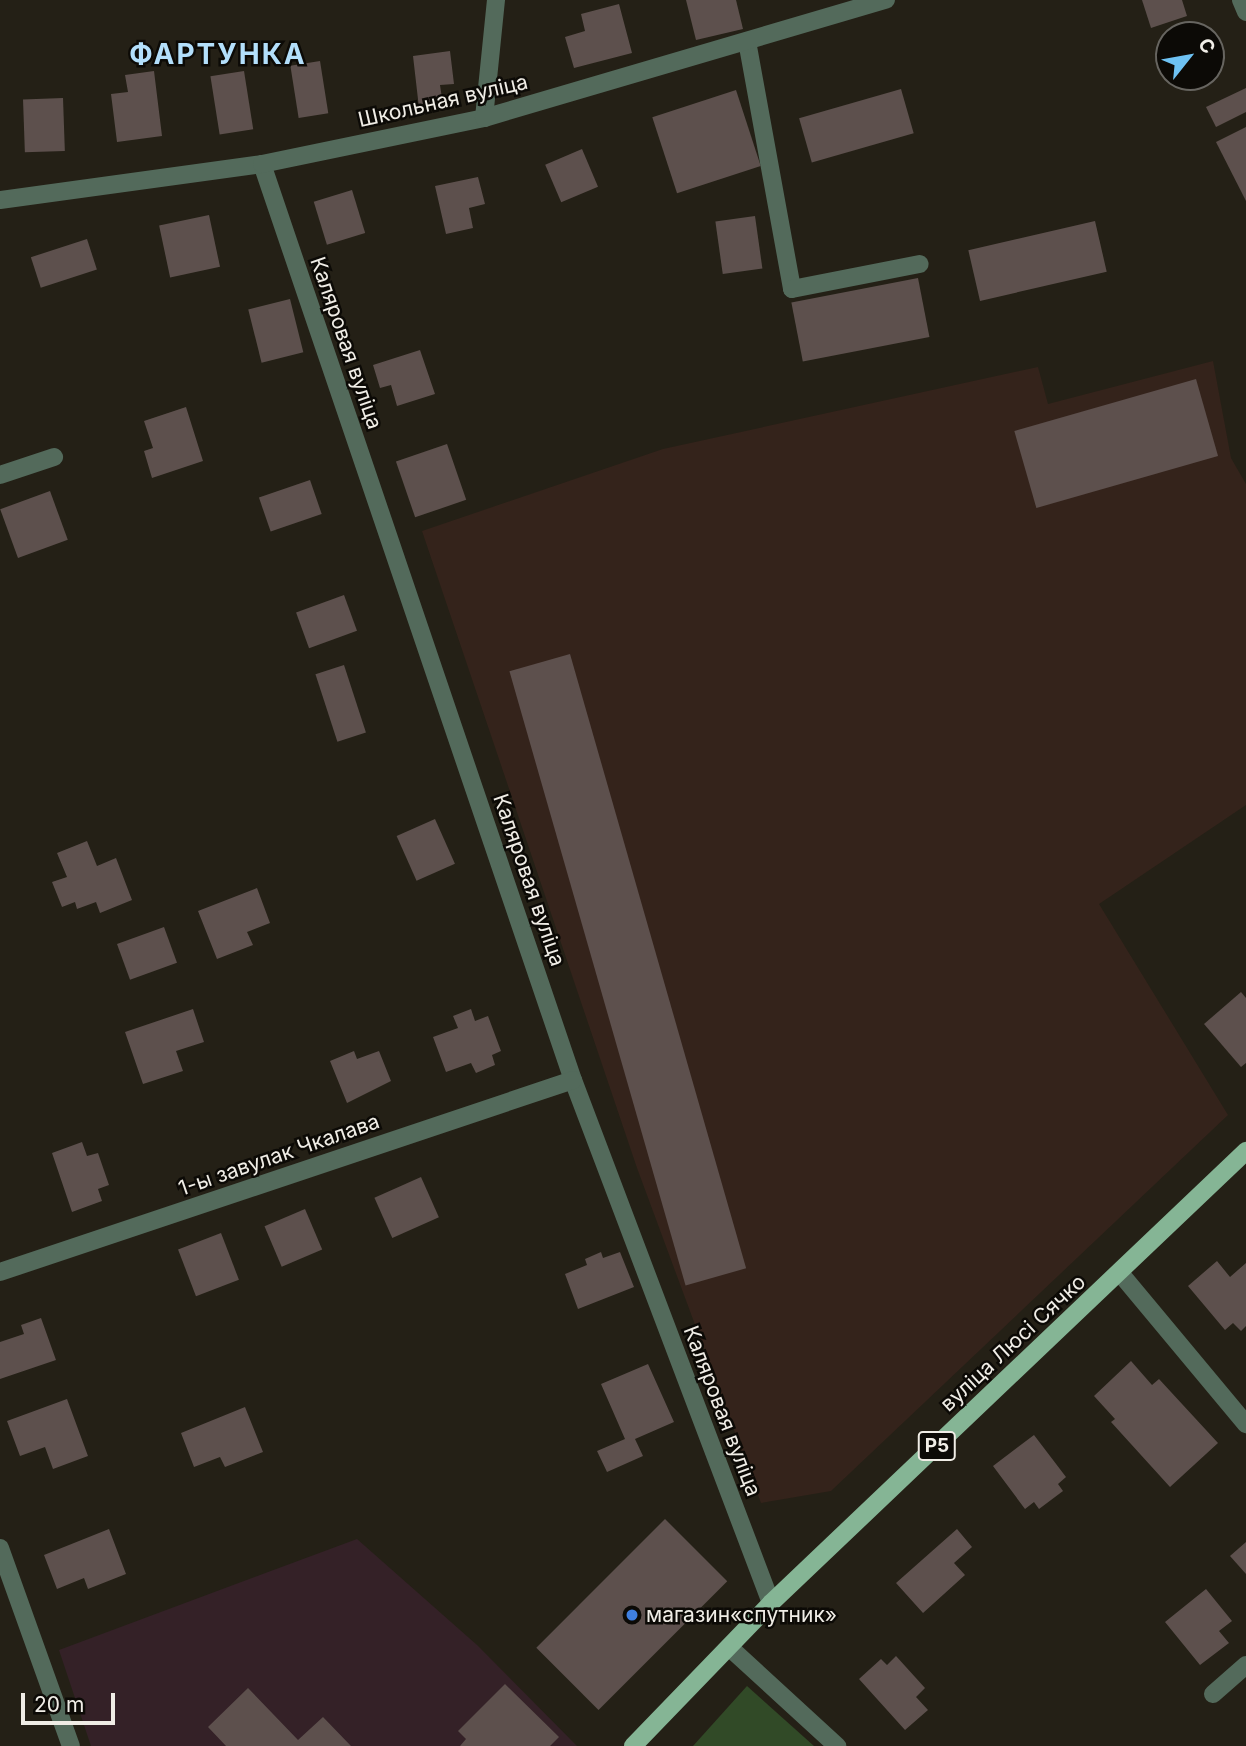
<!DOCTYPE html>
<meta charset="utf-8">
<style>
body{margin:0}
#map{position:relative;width:1246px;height:1746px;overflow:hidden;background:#242016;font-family:Inter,sans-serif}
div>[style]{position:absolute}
.industrial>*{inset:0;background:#34231b}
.education>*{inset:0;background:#342127}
.green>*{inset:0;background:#314a27}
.building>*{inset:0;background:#5d504d;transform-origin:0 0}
.service>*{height:18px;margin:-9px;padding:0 9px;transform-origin:9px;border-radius:9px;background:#536a5b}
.minor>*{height:18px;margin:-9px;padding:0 9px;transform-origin:9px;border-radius:9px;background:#536a5b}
.primary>*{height:18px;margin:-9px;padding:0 9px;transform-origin:9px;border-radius:9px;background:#85b595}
.dots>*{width:19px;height:19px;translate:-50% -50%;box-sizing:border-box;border:4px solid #0c0a06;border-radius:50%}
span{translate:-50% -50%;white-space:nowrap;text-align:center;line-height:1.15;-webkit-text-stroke:5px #0c0a06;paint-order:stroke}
.shield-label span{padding:2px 5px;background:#0c0a06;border:2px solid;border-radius:5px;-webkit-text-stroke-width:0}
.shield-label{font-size:19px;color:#f0ede6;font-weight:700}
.street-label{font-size:21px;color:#f0ede6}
.poi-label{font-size:21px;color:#f0ede6}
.left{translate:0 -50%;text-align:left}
.district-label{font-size:28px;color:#b3dffb;font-weight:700;letter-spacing:2px}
.north{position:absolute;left:1155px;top:21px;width:70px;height:70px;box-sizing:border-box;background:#0c0a06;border:2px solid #676560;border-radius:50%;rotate:59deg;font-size:19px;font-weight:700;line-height:28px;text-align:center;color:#f0ede6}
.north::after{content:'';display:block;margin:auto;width:24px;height:32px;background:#6ec2f3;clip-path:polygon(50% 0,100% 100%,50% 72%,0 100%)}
.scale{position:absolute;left:21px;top:1693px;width:94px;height:32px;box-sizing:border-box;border:4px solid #f0ede6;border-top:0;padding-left:9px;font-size:21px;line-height:24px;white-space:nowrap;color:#f0ede6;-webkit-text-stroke:5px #0c0a06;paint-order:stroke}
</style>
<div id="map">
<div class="industrial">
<div style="clip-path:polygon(1213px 361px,1231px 458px,1246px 484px,1246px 805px,1099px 904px,1228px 1115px,831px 1491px,761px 1503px,637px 1168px,422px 531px,663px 449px,1038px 367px,1048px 404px)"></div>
</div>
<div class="education">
<div style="clip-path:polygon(357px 1539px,477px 1645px,577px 1746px,91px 1746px,59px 1650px)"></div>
</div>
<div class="green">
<div style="clip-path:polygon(747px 1686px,814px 1746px,693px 1746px)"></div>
</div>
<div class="building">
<div style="clip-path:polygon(686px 0,736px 0,743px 29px,696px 40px)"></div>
<div style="clip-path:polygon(1142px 0,1182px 0,1187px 16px,1151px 28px)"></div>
<div style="clip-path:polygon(619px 4px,632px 53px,574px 68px,565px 37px,585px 31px,581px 14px)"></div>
<div style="clip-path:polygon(450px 51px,454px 84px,440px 85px,443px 105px,419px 108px,413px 56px)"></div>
<div style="left:320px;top:61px;width:53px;height:30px;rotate:81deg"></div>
<div style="clip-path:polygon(154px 71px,162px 136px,117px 142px,111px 94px,128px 92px,125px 75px)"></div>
<div style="left:244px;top:71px;width:59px;height:34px;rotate:81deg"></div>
<div style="clip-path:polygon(1246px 88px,1246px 112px,1216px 127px,1206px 107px)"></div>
<div style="left:901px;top:89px;width:46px;height:106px;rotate:74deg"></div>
<div style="left:736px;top:90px;width:80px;height:88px;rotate:72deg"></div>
<div style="left:63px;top:98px;width:53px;height:40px;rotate:88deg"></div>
<div style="clip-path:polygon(1246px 127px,1246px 201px,1216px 142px)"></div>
<div style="left:582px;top:149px;width:41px;height:40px;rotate:67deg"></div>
<div style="clip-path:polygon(478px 177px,485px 204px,469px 208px,473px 228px,446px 234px,435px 186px)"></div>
<div style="left:352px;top:190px;width:45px;height:40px;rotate:73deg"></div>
<div style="left:209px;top:215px;width:53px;height:51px;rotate:78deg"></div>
<div style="left:755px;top:216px;width:53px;height:40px;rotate:82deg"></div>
<div style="left:1095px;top:221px;width:52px;height:130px;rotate:77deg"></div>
<div style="left:87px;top:239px;width:32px;height:59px;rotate:72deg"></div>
<div style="left:918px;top:278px;width:60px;height:129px;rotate:79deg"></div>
<div style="left:290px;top:299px;width:55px;height:43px;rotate:76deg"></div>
<div style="clip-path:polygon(420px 350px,435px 394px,397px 406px,391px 385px,380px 388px,373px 365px)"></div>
<div style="left:1196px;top:379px;width:80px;height:189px;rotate:74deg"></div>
<div style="clip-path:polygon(186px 407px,203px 461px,152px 478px,144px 451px,153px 448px,144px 421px)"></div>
<div style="left:447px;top:444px;width:59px;height:54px;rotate:71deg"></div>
<div style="left:310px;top:480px;width:36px;height:54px;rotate:71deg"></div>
<div style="left:50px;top:491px;width:52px;height:53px;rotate:70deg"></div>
<div style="left:344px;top:595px;width:38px;height:51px;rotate:70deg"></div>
<div style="left:570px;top:654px;width:639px;height:63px;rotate:74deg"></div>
<div style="left:344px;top:665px;width:71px;height:30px;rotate:72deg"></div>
<div style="left:435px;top:819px;width:49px;height:42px;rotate:66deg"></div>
<div style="clip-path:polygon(87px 841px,97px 866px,116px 858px,132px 900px,100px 913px,96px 902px,77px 909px,75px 902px,62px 907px,52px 882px,67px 877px,57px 853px)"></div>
<div style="clip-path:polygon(257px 888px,270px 923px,247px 932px,253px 945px,217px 959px,198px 911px)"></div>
<div style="left:164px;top:927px;width:38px;height:50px;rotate:70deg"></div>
<div style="clip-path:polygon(1241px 992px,1246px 998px,1246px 1063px,1241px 1067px,1204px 1024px)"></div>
<div style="clip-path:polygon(193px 1009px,204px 1042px,176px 1051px,183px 1071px,143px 1084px,125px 1032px)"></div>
<div style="clip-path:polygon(471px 1009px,475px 1021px,488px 1016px,501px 1051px,492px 1055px,495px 1065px,476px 1073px,471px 1063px,446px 1072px,433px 1037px,458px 1028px,453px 1016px)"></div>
<div style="clip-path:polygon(354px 1051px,357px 1059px,379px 1051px,391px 1081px,347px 1103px,330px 1061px)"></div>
<div style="clip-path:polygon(82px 1142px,87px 1156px,98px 1153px,109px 1185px,98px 1189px,102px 1201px,72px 1212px,52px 1153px)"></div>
<div style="left:421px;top:1177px;width:44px;height:51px;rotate:66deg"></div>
<div style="left:305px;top:1209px;width:44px;height:44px;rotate:67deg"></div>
<div style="left:221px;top:1233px;width:50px;height:46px;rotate:69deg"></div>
<div style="clip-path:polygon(601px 1252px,603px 1258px,620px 1252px,634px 1287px,578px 1309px,565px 1274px,587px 1265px,585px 1259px)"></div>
<div style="clip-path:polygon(1217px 1261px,1230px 1277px,1246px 1263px,1246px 1326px,1241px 1331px,1233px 1323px,1225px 1330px,1188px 1286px)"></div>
<div style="clip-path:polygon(41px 1318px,56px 1360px,0 1379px,0 1342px,24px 1334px,21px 1325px)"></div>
<div style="clip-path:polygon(1131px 1361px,1152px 1385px,1159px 1379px,1218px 1443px,1170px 1487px,1111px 1422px,1115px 1419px,1094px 1396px)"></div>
<div style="clip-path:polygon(648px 1364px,674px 1422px,635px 1439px,643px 1456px,607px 1472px,597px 1451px,625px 1439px,601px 1384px)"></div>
<div style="clip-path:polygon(67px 1399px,88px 1456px,53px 1469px,45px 1447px,20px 1456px,7px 1421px)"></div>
<div style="clip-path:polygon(245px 1407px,263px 1452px,225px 1467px,220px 1457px,194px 1467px,181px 1433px)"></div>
<div style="clip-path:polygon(1034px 1435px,1066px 1477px,1058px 1484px,1063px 1491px,1039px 1509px,1034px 1502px,1025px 1509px,993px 1466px)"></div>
<div style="left:665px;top:1519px;width:88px;height:182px;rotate:45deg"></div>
<div style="clip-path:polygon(109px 1529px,126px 1574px,88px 1589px,84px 1578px,57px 1589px,44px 1555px)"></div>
<div style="clip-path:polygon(957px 1529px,972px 1547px,954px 1563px,965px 1575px,923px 1613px,896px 1583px)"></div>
<div style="clip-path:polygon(1246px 1542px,1246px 1574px,1230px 1556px)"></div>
<div style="clip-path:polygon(1206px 1589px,1232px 1621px,1219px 1631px,1229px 1643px,1200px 1665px,1165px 1622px)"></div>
<div style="clip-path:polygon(896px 1656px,925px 1688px,916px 1697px,928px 1710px,905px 1730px,859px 1679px,881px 1659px,887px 1665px)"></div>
<div style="clip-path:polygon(505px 1684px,559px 1737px,550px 1746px,460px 1746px,466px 1739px,458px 1731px)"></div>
<div style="clip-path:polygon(248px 1688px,298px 1740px,323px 1717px,351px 1746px,226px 1746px,208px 1727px)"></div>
</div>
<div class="service">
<div style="left:747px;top:41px;width:252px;rotate:79.7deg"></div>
<div style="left:792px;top:289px;width:130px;rotate:-11.1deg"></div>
<div style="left:0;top:475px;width:57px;rotate:-18.4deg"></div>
<div style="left:1213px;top:1694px;width:44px;rotate:-41.3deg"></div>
</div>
<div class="minor">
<div style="left:1241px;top:0;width:13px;rotate:67deg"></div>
<div style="left:484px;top:118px;width:119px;rotate:-84.2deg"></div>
<div style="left:262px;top:164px;width:967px;rotate:71.25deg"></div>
<div style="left:573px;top:1080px;width:559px;rotate:69.26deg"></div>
<div style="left:0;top:200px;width:264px;rotate:-7.8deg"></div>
<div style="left:262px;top:164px;width:227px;rotate:-11.7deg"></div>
<div style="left:484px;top:118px;width:419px;rotate:-16.4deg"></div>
<div style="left:0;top:1272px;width:604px;rotate:-18.52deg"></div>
<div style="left:1120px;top:1273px;width:197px;rotate:50.2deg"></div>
<div style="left:0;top:1548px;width:210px;rotate:70.3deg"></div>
<div style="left:729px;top:1647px;width:147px;rotate:42.5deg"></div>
</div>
<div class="primary">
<div style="left:633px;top:1746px;width:199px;rotate:-46deg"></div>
<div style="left:771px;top:1603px;width:656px;rotate:-43.58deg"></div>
</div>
<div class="dots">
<div style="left:632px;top:1615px;background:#3f7fe0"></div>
</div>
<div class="shield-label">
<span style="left:937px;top:1446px">Р5</span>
</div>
<div class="street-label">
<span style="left:443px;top:101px;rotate:-13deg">Школьная вуліца</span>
<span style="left:346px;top:343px;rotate:71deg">Каляровая вуліца</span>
<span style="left:529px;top:880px;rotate:71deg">Каляровая вуліца</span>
<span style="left:279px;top:1155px;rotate:-19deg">1-ы завулак Чкалава</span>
<span style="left:1013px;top:1343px;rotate:-43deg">вуліца Люсі Сячко</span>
<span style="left:722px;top:1411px;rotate:69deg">Каляровая вуліца</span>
</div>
<div class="poi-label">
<span class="left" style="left:646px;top:1615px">магазин«спутник»</span>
</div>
<div class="district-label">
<span style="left:218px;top:54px">ФАРТУНКА</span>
</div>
<div class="north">С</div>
<div class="scale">20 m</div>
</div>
